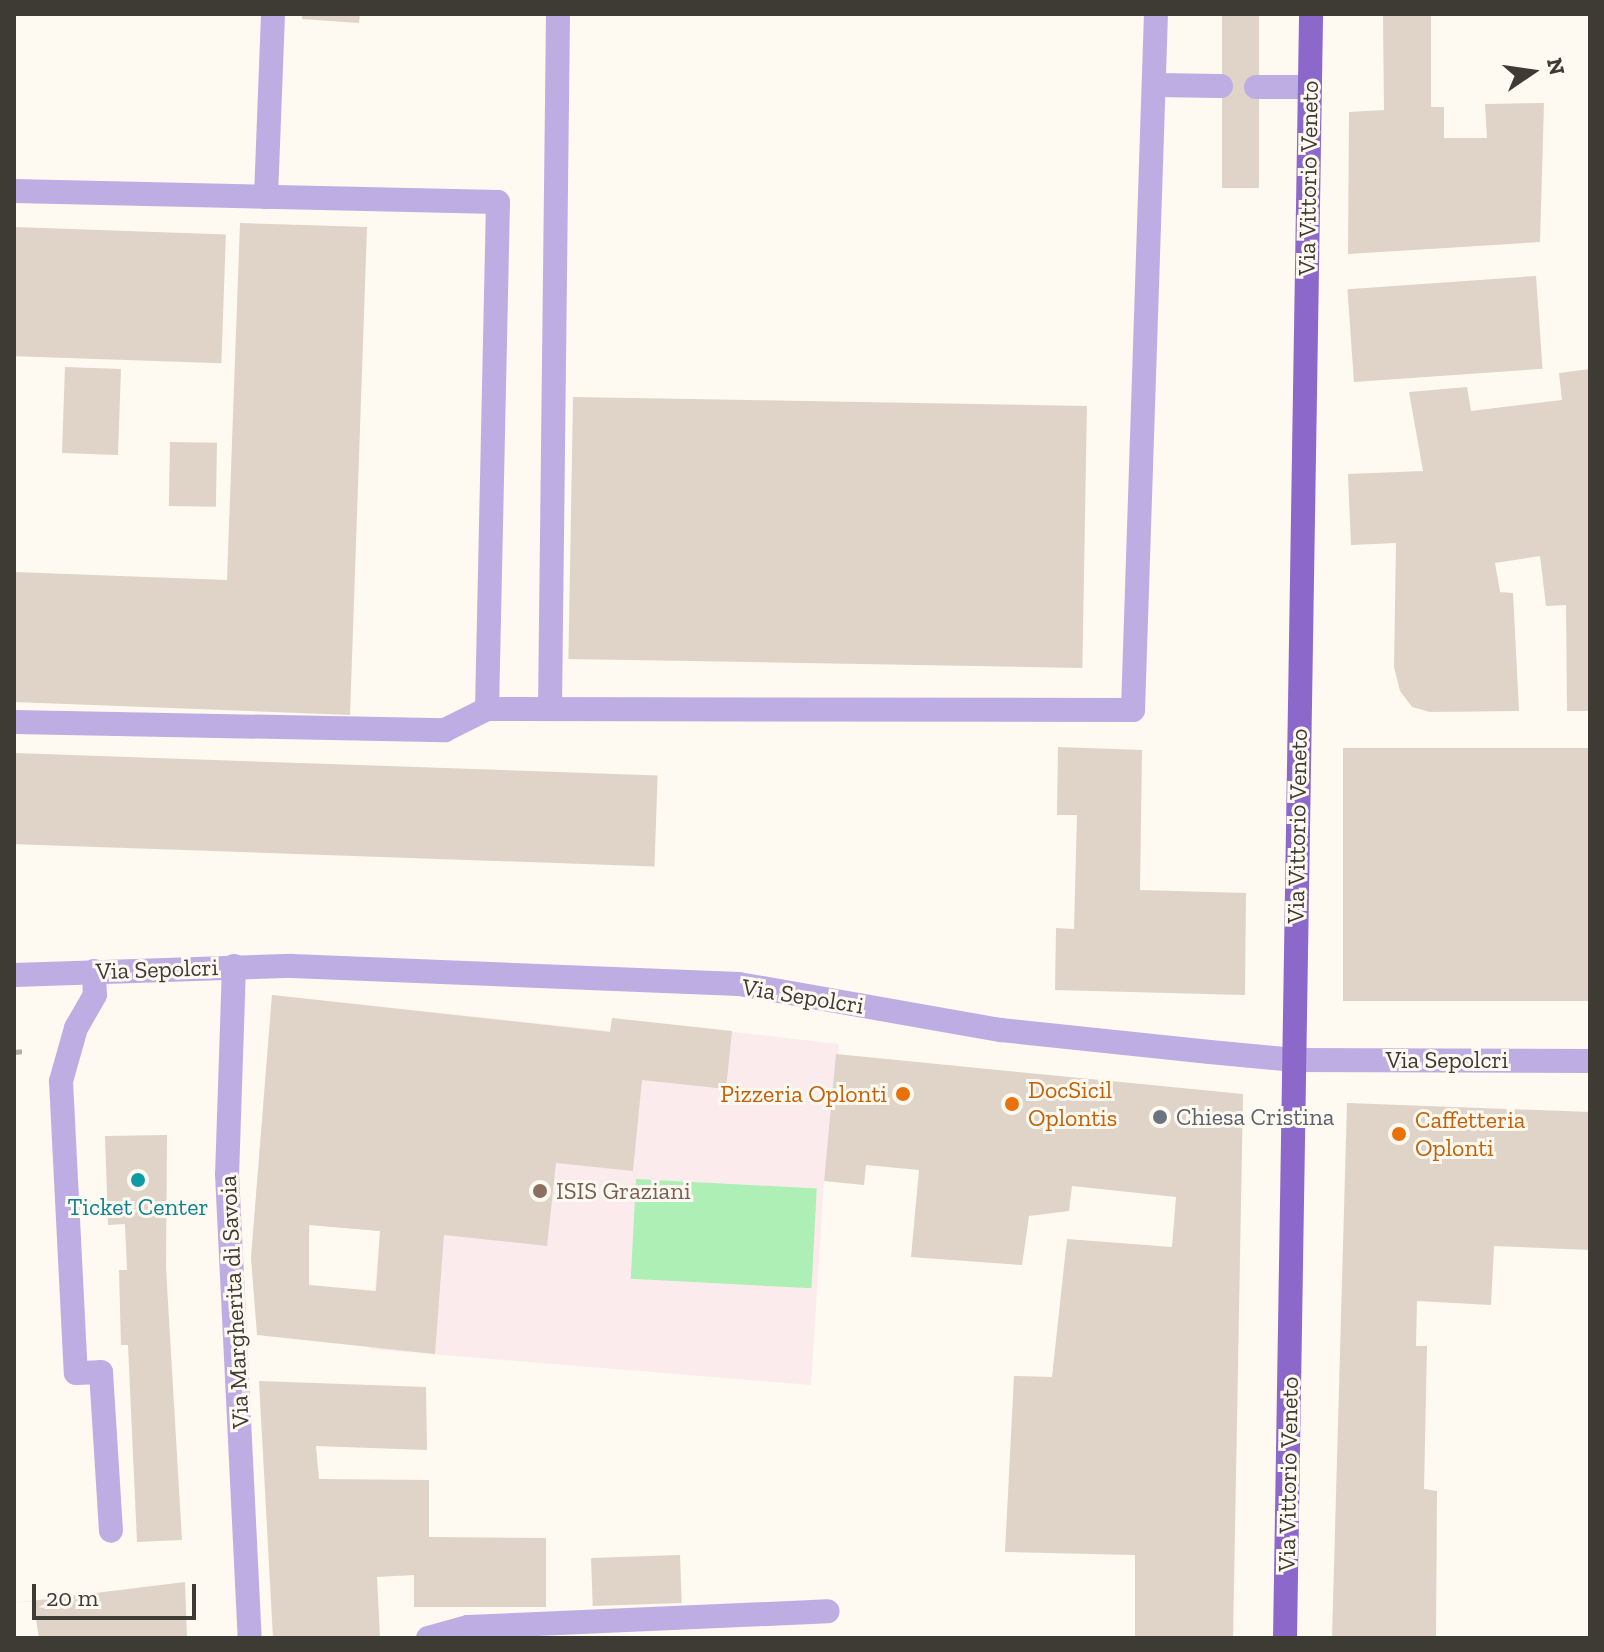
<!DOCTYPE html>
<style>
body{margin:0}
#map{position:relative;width:1604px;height:1652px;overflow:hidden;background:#fef9f1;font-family:"Zilla Slab",serif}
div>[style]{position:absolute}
.education>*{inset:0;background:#fcebed}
.green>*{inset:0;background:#aeefb6;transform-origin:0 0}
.building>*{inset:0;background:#dfd4c7;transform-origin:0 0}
.path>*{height:5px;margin-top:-2.5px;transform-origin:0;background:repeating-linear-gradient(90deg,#b5b1aa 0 8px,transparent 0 12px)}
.minor>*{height:24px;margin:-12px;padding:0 12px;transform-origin:12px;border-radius:12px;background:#beade3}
.major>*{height:24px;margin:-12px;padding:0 12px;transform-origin:12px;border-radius:12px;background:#8c68cb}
.dots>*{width:22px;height:22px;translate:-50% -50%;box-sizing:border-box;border:4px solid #fef9f1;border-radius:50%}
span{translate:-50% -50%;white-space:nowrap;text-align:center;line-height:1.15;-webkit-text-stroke:6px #fef9f1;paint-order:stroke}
.street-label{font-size:24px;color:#3e3b35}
.food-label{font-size:24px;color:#c56008}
.left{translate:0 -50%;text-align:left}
.right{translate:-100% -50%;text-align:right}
.worship-label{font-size:24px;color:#5b616d}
.education-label{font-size:24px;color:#785e54}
.culture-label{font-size:24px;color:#0d838f}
.frame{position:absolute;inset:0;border:16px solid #3e3b35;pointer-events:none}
.north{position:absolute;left:1492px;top:32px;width:80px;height:80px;-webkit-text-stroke:6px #fef9f1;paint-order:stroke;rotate:77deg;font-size:22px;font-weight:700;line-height:32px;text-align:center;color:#3e3b35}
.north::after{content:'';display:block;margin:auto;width:28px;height:36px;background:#3e3b35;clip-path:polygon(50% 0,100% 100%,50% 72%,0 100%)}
.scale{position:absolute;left:32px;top:1584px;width:164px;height:36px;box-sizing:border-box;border:4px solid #3e3b35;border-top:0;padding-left:10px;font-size:24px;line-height:28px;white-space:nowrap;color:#3e3b35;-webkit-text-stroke:6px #fef9f1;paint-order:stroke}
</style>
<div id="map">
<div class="education">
<div style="clip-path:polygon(272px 995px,610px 1031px,612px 1018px,839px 1044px,824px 1181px,811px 1385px,370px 1349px,380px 1231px,310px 1225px,307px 1265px,251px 1258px)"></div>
</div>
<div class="green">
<div style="left:636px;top:1179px;width:181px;height:100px;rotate:3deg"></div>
</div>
<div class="building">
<div style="clip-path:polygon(302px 14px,360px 14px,359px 23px,302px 19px)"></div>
<div style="left:1222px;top:14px;width:37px;height:174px"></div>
<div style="clip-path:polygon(1383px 14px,1431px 14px,1431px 107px,1444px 107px,1444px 138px,1487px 138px,1485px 104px,1544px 103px,1540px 242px,1348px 254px,1349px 112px,1384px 110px)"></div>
<div style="clip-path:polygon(240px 223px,367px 227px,350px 715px,14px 702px,14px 572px,227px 580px)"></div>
<div style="left:14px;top:227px;width:212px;height:129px;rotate:2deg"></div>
<div style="left:1536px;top:276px;width:93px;height:189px;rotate:86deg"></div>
<div style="left:65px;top:367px;width:56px;height:86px;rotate:2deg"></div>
<div style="clip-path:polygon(1590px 369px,1590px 711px,1567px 711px,1566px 605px,1546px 606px,1540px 556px,1495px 563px,1500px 592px,1513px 593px,1519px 711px,1430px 712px,1412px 707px,1400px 691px,1394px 667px,1396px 543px,1351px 545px,1348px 474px,1423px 471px,1409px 392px,1467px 387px,1471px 411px,1562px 400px,1559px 373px)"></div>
<div style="left:573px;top:397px;width:514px;height:262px;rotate:1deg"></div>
<div style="left:170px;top:442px;width:47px;height:64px;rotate:1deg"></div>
<div style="clip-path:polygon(1058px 747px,1142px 750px,1140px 890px,1246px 893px,1245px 995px,1055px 990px,1056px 928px,1074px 929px,1077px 815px,1057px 815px)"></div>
<div style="left:1343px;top:748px;width:247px;height:253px"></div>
<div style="left:14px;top:753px;width:644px;height:91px;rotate:2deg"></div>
<div style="clip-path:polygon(evenodd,272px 995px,610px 1032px,612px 1018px,732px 1031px,726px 1089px,642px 1080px,633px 1171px,556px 1163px,547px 1246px,444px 1235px,435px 1354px,257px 1335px,251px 1258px,272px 995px,309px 1225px,380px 1231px,376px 1291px,309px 1285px,309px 1225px)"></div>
<div style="clip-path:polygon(836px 1054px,1243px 1094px,1233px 1638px,1135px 1638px,1135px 1555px,1005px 1552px,1014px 1376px,1052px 1377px,1067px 1239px,1172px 1247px,1176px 1197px,1072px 1186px,1069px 1211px,1029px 1216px,1022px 1265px,911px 1257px,919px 1170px,866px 1165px,864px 1185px,824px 1181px)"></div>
<div style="clip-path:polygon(1347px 1103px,1590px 1112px,1590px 1250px,1494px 1246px,1491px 1305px,1417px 1301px,1416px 1346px,1427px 1346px,1424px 1489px,1437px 1491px,1436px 1638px,1332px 1638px)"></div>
<div style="clip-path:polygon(167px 1135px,166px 1268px,182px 1540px,137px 1542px,128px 1345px,121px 1345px,119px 1270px,127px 1270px,125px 1224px,108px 1225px,105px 1136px)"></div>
<div style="clip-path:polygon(259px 1381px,426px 1387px,427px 1450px,316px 1446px,319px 1479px,429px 1480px,429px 1537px,546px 1538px,546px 1607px,414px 1607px,414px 1575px,377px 1577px,380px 1638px,273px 1638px)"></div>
<div style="left:680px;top:1555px;width:48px;height:89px;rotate:88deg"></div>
<div style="clip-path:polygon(185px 1582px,187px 1638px,39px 1638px,33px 1601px,14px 1603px)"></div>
</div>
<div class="path">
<div style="left:14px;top:1052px;width:12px;rotate:-5deg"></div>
</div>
<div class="minor">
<div style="left:1154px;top:85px;width:67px;rotate:0.9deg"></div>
<div style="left:1256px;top:87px;width:54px"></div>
<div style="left:14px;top:191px;width:484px;rotate:1.3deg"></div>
<div style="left:498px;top:202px;width:507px;rotate:91.24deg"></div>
<div style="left:266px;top:197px;width:183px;rotate:-87.8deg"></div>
<div style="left:550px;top:709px;width:695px;rotate:-89.34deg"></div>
<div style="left:14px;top:722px;width:431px;rotate:1.1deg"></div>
<div style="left:445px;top:730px;width:47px;rotate:-26.6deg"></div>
<div style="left:487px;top:709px;width:646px;rotate:0.09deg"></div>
<div style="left:1133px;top:710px;width:696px;rotate:-88.11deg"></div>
<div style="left:234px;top:966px;width:208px;rotate:91.9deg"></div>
<div style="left:227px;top:1174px;width:465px;rotate:87.2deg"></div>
<div style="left:94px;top:971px;width:24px;rotate:88deg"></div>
<div style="left:95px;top:995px;width:38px;rotate:120deg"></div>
<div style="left:76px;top:1028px;width:55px;rotate:105.8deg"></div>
<div style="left:61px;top:1081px;width:292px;rotate:87.1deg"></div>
<div style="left:76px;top:1373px;width:25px;rotate:-2deg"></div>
<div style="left:101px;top:1372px;width:159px;rotate:86.4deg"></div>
<div style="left:14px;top:975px;width:278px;rotate:-1.9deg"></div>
<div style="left:292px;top:966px;width:447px;rotate:2.3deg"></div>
<div style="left:739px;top:984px;width:266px;rotate:10deg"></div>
<div style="left:1001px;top:1030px;width:210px;rotate:6deg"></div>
<div style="left:1210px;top:1052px;width:84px;rotate:5.4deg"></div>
<div style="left:1294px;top:1060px;width:296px;rotate:0.2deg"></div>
<div style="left:428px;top:1638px;width:41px;rotate:-15.4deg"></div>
<div style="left:468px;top:1627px;width:360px;rotate:-2.5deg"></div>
</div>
<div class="major">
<div style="left:1285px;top:1638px;width:1624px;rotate:-89.08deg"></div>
</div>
<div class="dots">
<div style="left:903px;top:1094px;background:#e8710a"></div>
<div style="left:1012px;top:1104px;background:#e8710a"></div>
<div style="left:1160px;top:1117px;background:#6b7280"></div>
<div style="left:1399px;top:1134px;background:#e8710a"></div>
<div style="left:138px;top:1180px;background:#0f9aa8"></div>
<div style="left:540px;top:1191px;background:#8d6e63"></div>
</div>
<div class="street-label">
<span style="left:1308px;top:178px;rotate:-89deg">Via Vittorio Veneto</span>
<span style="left:1297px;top:826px;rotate:-89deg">Via Vittorio Veneto</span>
<span style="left:157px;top:969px;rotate:-2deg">Via Sepolcri</span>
<span style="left:803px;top:996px;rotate:9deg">Via Sepolcri</span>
<span style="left:1447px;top:1060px">Via Sepolcri</span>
<span style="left:234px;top:1302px;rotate:-93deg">Via Margherita di Savoia</span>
<span style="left:1288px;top:1474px;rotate:-89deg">Via Vittorio Veneto</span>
</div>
<div class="food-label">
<span class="left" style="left:1028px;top:1104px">DocSicil<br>Oplontis</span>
<span class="right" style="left:887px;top:1094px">Pizzeria Oplonti</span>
<span class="left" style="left:1415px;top:1134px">Caffetteria<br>Oplonti</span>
</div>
<div class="worship-label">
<span class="left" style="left:1176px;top:1117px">Chiesa Cristina</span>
</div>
<div class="education-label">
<span class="left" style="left:556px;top:1191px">ISIS Graziani</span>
</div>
<div class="culture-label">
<span style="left:138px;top:1207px">Ticket Center</span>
</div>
<div class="frame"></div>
<div class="north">N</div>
<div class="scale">20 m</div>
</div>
